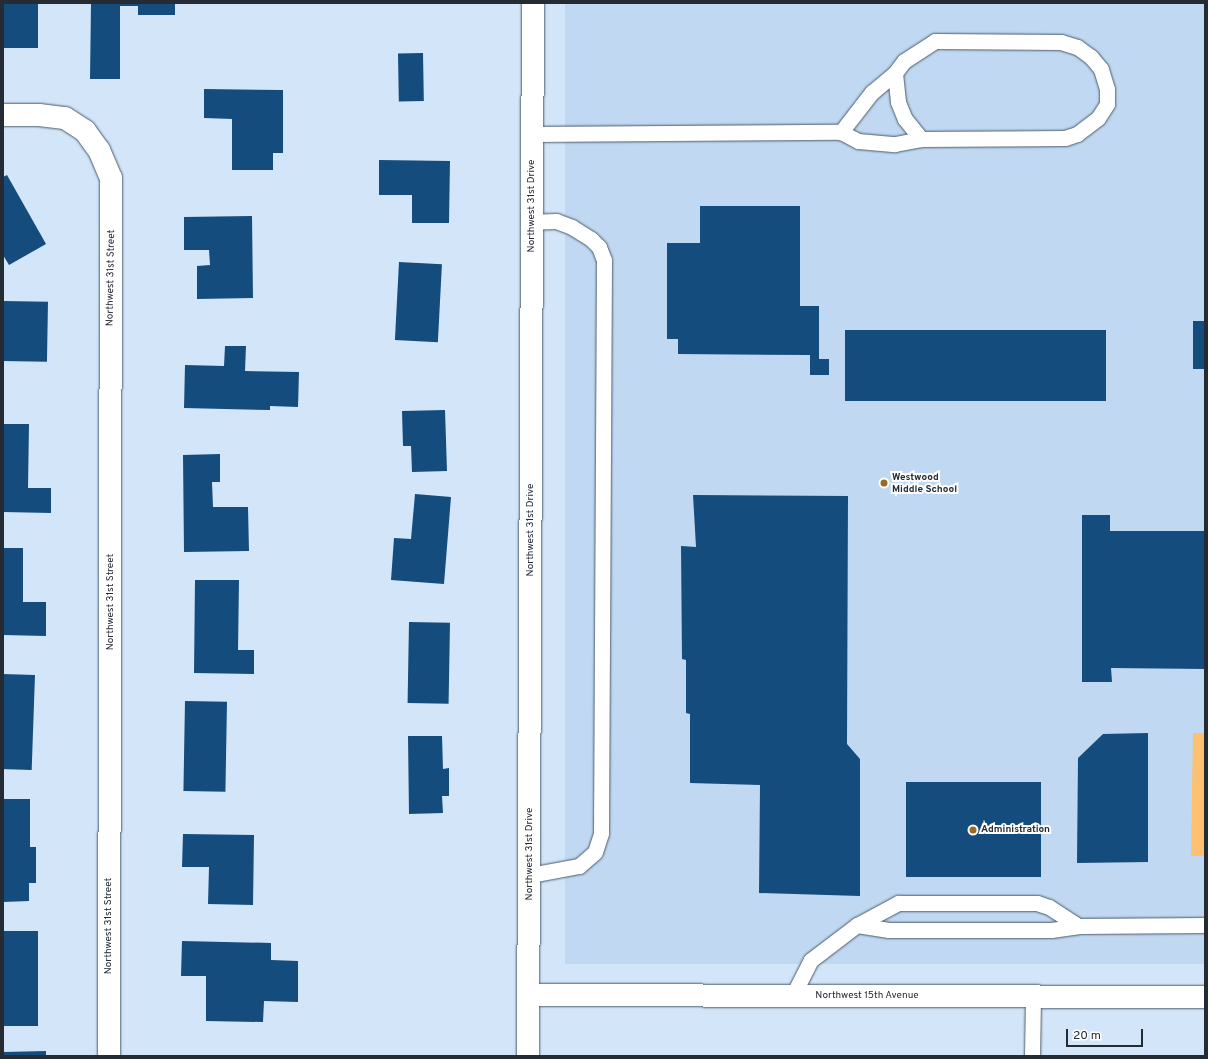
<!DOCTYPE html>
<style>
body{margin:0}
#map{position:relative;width:1208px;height:1059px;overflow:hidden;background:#d2e5f9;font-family:Overpass,sans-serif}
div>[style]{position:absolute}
.built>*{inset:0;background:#c0d8f1;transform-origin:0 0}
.green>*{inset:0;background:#fec071}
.building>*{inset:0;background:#144c7d;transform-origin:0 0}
.roads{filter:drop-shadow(0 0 1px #4b5b6c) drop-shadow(0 0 1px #4b5b6c)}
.service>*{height:15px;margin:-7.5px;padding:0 7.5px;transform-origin:7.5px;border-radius:7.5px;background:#fff}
.minor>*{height:22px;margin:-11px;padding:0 11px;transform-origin:11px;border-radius:11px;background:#fff}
.dots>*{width:11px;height:11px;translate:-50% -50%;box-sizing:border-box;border:2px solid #fff;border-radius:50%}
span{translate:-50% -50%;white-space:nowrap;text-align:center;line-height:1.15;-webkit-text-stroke:4px #fff;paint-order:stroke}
.street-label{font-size:10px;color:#242b33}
.poi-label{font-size:10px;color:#242b33;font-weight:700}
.left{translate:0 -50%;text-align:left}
.frame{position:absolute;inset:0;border:4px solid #242b33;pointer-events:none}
.scale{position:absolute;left:1066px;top:1029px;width:77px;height:18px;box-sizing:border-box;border:2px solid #242b33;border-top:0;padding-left:5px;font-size:12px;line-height:14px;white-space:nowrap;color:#242b33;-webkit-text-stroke:3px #fff;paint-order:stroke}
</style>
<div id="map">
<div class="built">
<div style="left:565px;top:3px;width:640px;height:961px"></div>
</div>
<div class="green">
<div style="clip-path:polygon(1193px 733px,1205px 733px,1205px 856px,1191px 856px)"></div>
</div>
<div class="building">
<div style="left:3px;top:3px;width:35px;height:45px"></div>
<div style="clip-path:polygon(91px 3px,175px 3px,175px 15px,138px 15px,138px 6px,120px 6px,120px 79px,90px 79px)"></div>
<div style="left:423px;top:53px;width:48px;height:25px;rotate:89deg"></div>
<div style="clip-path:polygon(204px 89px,283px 90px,283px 153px,273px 153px,273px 170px,232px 170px,232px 119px,204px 118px)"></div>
<div style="clip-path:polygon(379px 160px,450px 161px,449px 223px,412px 223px,412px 195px,379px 195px)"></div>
<div style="clip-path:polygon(7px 175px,46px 244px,9px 265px,3px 255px,3px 177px)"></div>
<div style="clip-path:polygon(700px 206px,800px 206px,800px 306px,819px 306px,819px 359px,829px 359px,829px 375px,810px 375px,810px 355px,678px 354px,678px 339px,667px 339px,667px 243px,700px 243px)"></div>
<div style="clip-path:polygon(252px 216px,253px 298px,197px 299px,197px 266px,210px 265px,209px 250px,184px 250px,184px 217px)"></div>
<div style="left:399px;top:262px;width:43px;height:78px;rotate:3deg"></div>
<div style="left:3px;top:301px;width:45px;height:60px;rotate:1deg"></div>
<div style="left:1193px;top:321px;width:12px;height:48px"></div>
<div style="left:845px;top:330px;width:261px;height:71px"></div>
<div style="clip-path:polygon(225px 346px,246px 346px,245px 371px,299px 372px,298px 407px,270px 406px,270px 410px,184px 408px,185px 365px,224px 366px)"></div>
<div style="clip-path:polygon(445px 410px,447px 471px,412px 472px,411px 446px,403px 446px,402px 411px)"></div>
<div style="clip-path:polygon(3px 424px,29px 424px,28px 488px,51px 488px,51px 513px,3px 512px)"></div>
<div style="clip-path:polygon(220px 454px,220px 482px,212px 482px,213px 507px,248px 507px,249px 551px,184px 552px,183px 455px)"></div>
<div style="clip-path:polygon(415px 494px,451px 497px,444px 584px,391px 580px,394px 538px,411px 539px)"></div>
<div style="clip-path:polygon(693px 495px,848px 496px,847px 744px,860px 759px,860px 896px,759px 893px,760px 785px,690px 783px,690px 714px,686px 713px,686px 660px,682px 659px,681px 546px,696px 547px)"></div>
<div style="clip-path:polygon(1082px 515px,1110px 515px,1110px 531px,1205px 531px,1205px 669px,1111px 668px,1112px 682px,1082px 682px)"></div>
<div style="clip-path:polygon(3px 548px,23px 548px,23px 602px,46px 602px,46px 636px,3px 635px)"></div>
<div style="clip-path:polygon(195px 580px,239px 580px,238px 650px,254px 650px,254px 674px,194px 673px)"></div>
<div style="left:409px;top:622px;width:41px;height:81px;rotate:1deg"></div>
<div style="left:3px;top:674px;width:32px;height:95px;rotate:2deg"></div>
<div style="left:185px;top:701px;width:42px;height:90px;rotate:1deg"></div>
<div style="clip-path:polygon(1148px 733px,1148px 862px,1077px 863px,1078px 758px,1103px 734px)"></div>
<div style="clip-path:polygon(408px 736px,442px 736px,443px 769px,449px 768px,449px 796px,442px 796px,443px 813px,409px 814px)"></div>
<div style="left:906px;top:782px;width:135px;height:95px"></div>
<div style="clip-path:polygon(3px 799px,30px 799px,30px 847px,36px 847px,36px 883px,29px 883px,29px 901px,3px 902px)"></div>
<div style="clip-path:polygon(183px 834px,254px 835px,253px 905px,208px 904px,209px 867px,182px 867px)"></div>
<div style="left:3px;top:931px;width:35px;height:95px"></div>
<div style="clip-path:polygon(182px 941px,271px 943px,271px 960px,298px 961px,298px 1002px,264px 1001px,263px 1022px,206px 1021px,206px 976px,181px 976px)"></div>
<div style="clip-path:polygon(46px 1051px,46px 1056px,3px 1056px,3px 1052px)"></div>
</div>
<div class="roads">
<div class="service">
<div style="left:895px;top:73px;width:29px;rotate:84deg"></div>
<div style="left:898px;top:102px;width:18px;rotate:68deg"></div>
<div style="left:905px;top:119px;width:26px;rotate:51deg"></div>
<div style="left:532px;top:134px;width:309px;rotate:-0.4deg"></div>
<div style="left:841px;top:132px;width:19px;rotate:28deg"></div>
<div style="left:858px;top:141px;width:37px;rotate:5deg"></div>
<div style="left:895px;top:144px;width:26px;rotate:-11deg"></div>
<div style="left:921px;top:139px;width:144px;rotate:-0.4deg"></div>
<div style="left:1065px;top:138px;width:13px;rotate:-18deg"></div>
<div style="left:1077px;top:134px;width:26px;rotate:-37deg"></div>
<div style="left:1098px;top:118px;width:17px;rotate:-57deg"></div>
<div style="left:1107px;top:104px;width:15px;rotate:-90deg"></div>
<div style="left:1107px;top:89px;width:21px;rotate:-107deg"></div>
<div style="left:1101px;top:69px;width:16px;rotate:-130deg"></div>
<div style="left:1091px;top:57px;width:17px;rotate:-144deg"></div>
<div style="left:1077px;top:47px;width:17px;rotate:-163deg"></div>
<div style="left:1061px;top:42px;width:126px;rotate:-179.5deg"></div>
<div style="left:935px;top:41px;width:37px;rotate:147deg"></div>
<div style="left:904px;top:61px;width:15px;rotate:127deg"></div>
<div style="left:895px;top:73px;width:30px;rotate:140deg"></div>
<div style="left:872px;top:92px;width:51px;rotate:127.8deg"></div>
<div style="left:530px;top:875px;width:50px;rotate:-10.4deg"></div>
<div style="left:579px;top:866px;width:21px;rotate:-41deg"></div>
<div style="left:595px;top:852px;width:20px;rotate:-72deg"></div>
<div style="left:601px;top:833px;width:573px;rotate:-89.7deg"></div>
<div style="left:604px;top:260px;width:14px;rotate:-111deg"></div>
<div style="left:599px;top:247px;width:11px;rotate:-135deg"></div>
<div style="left:591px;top:239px;width:22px;rotate:-148deg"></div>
<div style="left:572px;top:227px;width:17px;rotate:-159deg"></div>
<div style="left:556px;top:221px;width:24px;rotate:178deg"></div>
<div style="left:857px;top:925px;width:32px;rotate:9deg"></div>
<div style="left:889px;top:930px;width:162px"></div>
<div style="left:1051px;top:930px;width:27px;rotate:-8deg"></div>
<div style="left:793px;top:995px;width:39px;rotate:-63deg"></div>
<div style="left:811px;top:960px;width:58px;rotate:-37.3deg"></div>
<div style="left:857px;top:925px;width:47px;rotate:-28.2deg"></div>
<div style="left:898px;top:903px;width:139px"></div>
<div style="left:1037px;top:903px;width:13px;rotate:18deg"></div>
<div style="left:1049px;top:907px;width:35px;rotate:33deg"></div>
<div style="left:1078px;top:926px;width:127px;rotate:-0.5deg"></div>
<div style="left:1032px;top:1056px;width:60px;rotate:-89deg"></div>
</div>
<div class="minor">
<div style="left:3px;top:115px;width:36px"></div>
<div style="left:39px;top:115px;width:26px;rotate:7deg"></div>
<div style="left:65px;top:118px;width:24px;rotate:33deg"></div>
<div style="left:85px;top:131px;width:24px;rotate:54deg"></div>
<div style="left:99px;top:150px;width:30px;rotate:67deg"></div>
<div style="left:111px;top:178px;width:878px;rotate:90.13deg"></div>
<div style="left:530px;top:995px;width:675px;rotate:0.17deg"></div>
<div style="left:528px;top:1056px;width:1053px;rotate:-89.73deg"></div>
</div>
</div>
<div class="dots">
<div style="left:884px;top:483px;background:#9d691f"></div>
<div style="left:973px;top:830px;background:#9d691f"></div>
</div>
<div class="street-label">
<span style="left:532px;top:206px;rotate:-90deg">Northwest 31st Drive</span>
<span style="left:111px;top:278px;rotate:-89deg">Northwest 31st Street</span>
<span style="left:531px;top:530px;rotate:-90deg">Northwest 31st Drive</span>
<span style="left:111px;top:602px;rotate:-90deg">Northwest 31st Street</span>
<span style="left:530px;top:854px;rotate:-90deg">Northwest 31st Drive</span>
<span style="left:109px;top:926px;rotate:-90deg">Northwest 31st Street</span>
<span style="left:867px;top:996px">Northwest 15th Avenue</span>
</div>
<div class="poi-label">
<span class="left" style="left:892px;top:483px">Westwood<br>Middle School</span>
<span class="left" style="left:981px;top:830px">Administration</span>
</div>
<div class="frame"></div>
<div class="scale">20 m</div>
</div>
